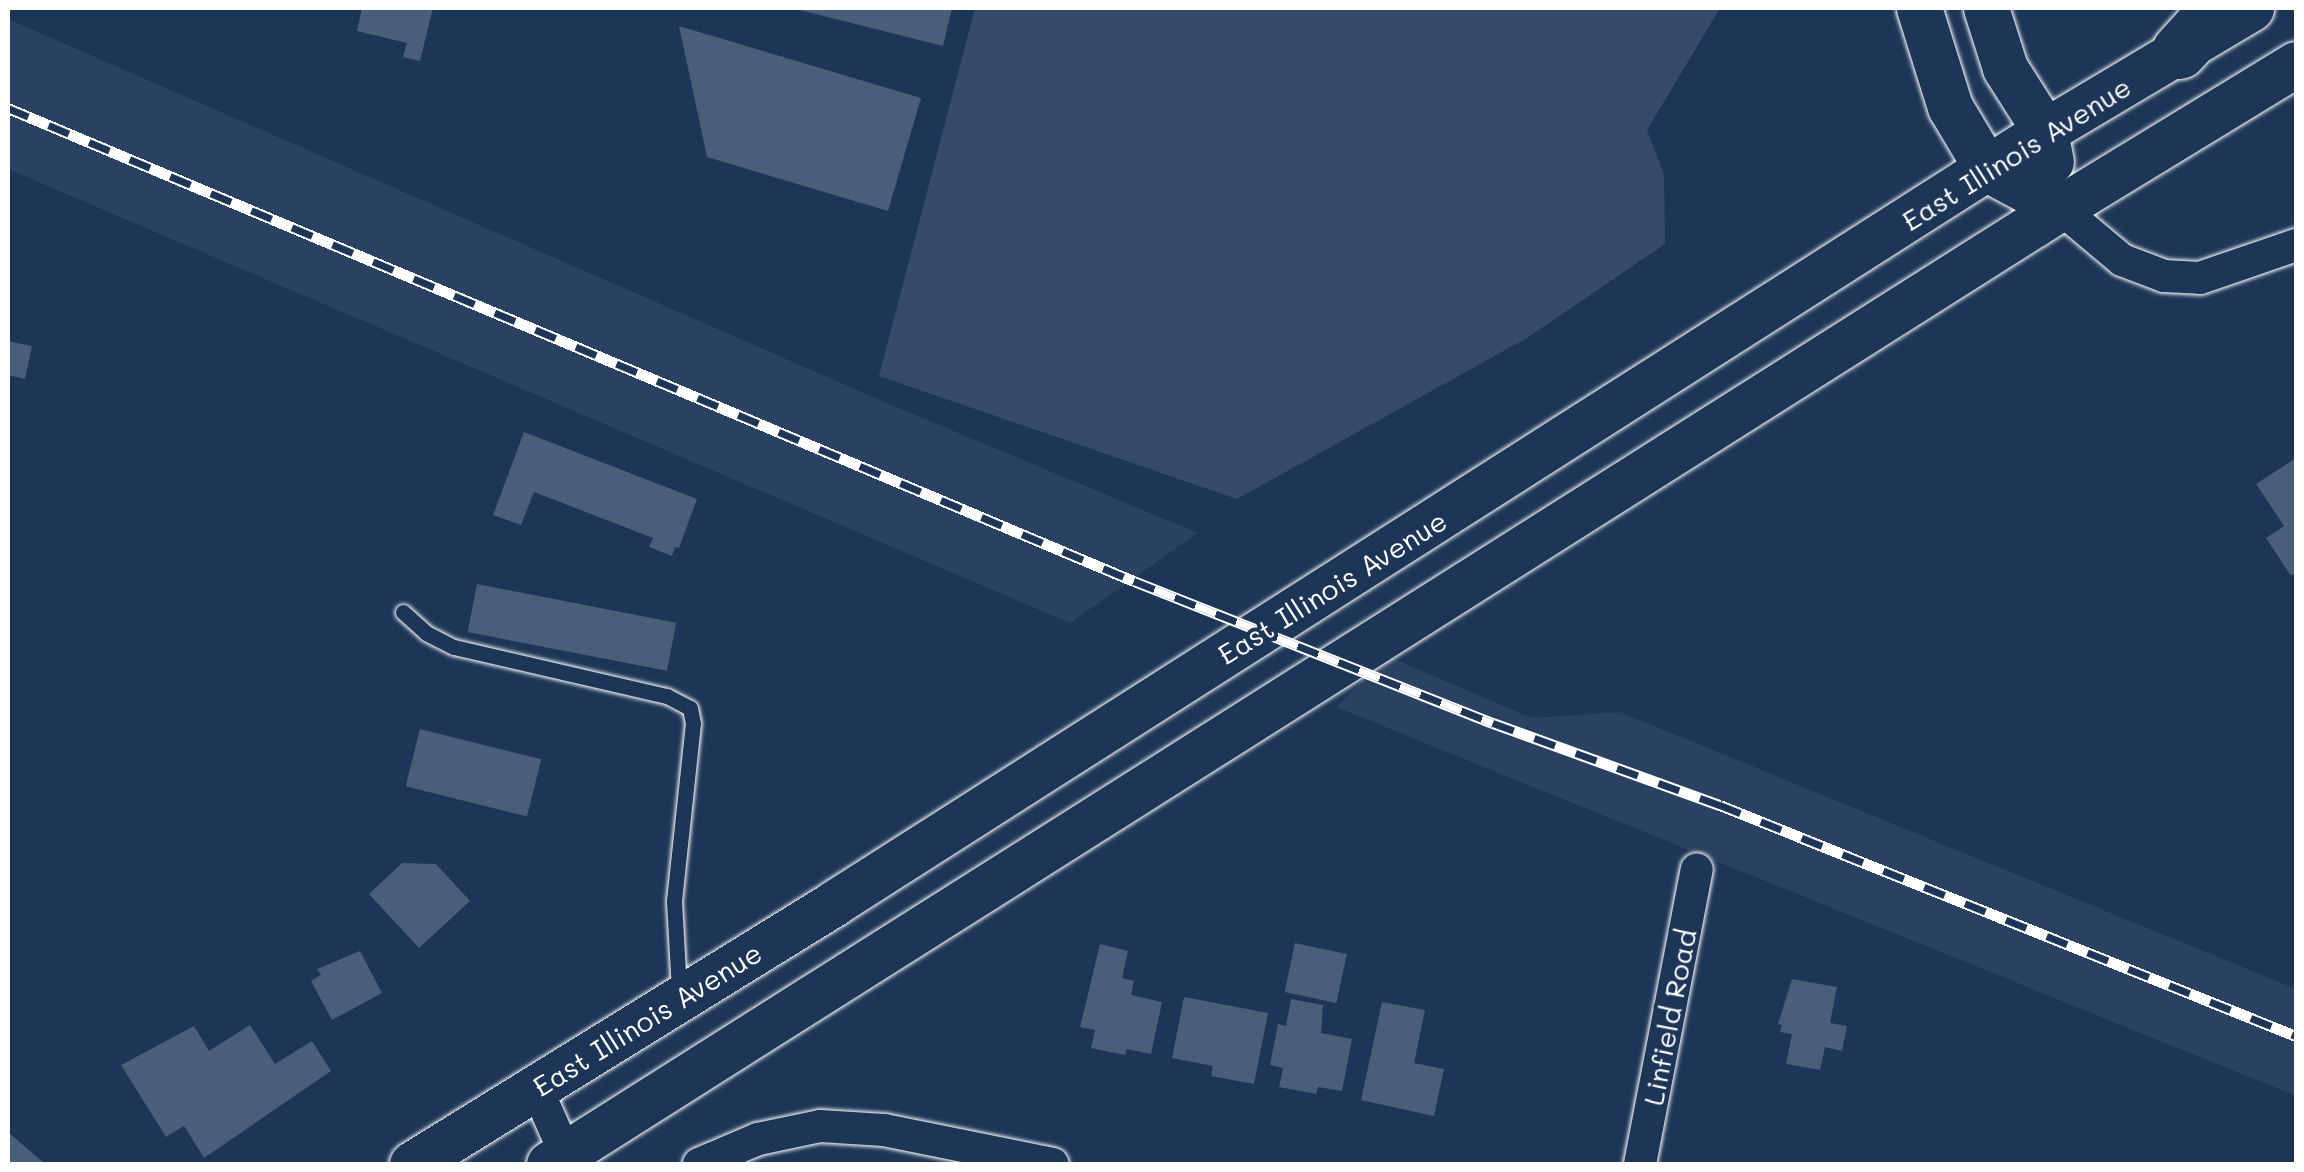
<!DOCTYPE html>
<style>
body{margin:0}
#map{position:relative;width:2304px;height:1172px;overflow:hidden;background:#1d3557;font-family:Mali,sans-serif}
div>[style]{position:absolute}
.built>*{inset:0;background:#2a4161}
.green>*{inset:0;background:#364b69}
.building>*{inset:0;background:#4a5d79;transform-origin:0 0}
.roads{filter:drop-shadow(0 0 2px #fff) drop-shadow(0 0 2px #fff)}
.service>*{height:15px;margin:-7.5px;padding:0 7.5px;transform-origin:7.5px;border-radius:7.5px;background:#1d3557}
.minor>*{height:32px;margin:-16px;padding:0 16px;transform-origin:16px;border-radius:16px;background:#1d3557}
.secondary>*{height:45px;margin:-22.5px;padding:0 22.5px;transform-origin:22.5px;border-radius:22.5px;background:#1d3557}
.motorway>*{height:55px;margin:-27.5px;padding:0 27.5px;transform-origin:27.5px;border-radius:27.5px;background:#1d3557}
.rail>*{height:11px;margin-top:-5.5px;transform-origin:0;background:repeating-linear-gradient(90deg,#1d3557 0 22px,#fff 0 44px);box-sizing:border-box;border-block:2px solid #fff}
span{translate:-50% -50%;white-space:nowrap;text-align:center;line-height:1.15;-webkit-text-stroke:8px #1d3557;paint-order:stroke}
.street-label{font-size:28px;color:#fff}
.frame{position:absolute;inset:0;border:10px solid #fff;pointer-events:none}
</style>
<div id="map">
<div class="built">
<div style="clip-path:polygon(8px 19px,889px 404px,1198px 533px,1070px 623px,8px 169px)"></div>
<div style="clip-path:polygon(1387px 656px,1532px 718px,1620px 712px,2296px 989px,2296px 1096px,1336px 707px)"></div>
</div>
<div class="green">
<div style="clip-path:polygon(975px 8px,1720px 8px,1647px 130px,1664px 175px,1665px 244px,1527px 338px,1237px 499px,879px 376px)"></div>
</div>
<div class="building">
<div style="clip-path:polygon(362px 8px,433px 8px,420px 61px,403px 57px,407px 43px,357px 31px)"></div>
<div style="clip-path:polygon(792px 8px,952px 8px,943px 46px)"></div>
<div style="clip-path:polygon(679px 26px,921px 98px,888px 211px,707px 157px)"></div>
<div style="clip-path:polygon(8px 341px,32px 346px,25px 379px,8px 375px)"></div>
<div style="clip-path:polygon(524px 432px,697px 499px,679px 548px,675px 547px,672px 556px,649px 547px,653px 538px,534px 492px,521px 525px,493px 515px)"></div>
<div style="clip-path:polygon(2296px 458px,2296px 572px,2291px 576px,2266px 538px,2284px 526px,2256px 484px)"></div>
<div style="left:477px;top:584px;width:203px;height:49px;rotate:11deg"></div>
<div style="left:420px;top:729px;width:125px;height:59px;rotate:14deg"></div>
<div style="clip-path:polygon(402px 863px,436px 864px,470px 901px,419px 948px,369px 894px)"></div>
<div style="left:1295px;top:943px;width:53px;height:50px;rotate:12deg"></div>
<div style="clip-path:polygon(1100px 944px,1128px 951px,1122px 978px,1134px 981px,1131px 995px,1162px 1002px,1151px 1054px,1127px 1049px,1125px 1055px,1091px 1048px,1095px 1030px,1080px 1027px)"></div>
<div style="clip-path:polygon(360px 951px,382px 993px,332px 1020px,311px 981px,321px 975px,317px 969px)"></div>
<div style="clip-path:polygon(1792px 979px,1837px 987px,1830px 1023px,1847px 1026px,1842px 1051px,1825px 1047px,1820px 1070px,1786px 1064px,1792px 1034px,1780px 1032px,1782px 1025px,1778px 1024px)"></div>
<div style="clip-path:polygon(1184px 997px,1268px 1013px,1254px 1084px,1211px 1076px,1213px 1066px,1172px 1058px)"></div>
<div style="clip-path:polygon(1291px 999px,1323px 1005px,1321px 1033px,1352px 1039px,1342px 1091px,1318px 1087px,1316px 1094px,1279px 1087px,1283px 1068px,1270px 1065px,1278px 1024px,1286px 1026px)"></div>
<div style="clip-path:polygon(1382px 1002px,1425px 1010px,1414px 1063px,1444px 1069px,1434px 1116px,1361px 1100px)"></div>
<div style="clip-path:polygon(250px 1025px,275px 1064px,312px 1041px,331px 1071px,204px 1158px,184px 1126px,166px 1137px,121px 1065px,194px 1026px,209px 1051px)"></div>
<div style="clip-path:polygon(8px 1132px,45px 1164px,8px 1164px)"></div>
</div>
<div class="roads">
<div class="service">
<div style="left:403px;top:612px;width:31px;rotate:42deg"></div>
<div style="left:426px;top:633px;width:31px;rotate:27deg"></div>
<div style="left:454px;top:647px;width:219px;rotate:13deg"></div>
<div style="left:667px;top:696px;width:26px;rotate:28deg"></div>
<div style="left:690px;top:708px;width:15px;rotate:79deg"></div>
<div style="left:693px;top:723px;width:179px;rotate:96.1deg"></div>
<div style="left:674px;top:901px;width:89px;rotate:86.8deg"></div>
</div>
<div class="minor">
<div style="left:2060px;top:208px;width:81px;rotate:40deg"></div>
<div style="left:2122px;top:260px;width:45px;rotate:20.9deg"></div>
<div style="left:2164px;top:276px;width:36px;rotate:3deg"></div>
<div style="left:2200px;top:278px;width:102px;rotate:-19deg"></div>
<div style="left:536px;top:1087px;width:84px;rotate:66.2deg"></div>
<div style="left:699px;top:1164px;width:64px;rotate:-23deg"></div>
<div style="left:758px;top:1139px;width:63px;rotate:-11.8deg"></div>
<div style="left:820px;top:1126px;width:64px;rotate:3.6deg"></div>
<div style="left:884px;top:1130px;width:172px;rotate:11.4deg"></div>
<div style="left:1640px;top:1164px;width:300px;rotate:-79.1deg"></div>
</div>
<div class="secondary">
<div style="left:1919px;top:8px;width:104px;rotate:72.6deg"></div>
<div style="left:1950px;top:107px;width:72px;rotate:59.2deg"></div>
<div style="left:1987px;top:169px;width:83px;rotate:28.1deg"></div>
<div style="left:1986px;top:8px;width:63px;rotate:72.4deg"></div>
<div style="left:2005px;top:68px;width:75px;rotate:57.6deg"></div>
<div style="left:2045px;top:131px;width:31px;rotate:79deg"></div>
<div style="left:412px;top:1164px;width:496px;rotate:-31.7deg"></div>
<div style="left:834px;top:903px;width:1436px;rotate:-32.52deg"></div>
<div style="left:2045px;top:131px;width:240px;rotate:-30.8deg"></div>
<div style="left:549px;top:1164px;width:1788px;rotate:-32.32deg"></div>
<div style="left:2060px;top:208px;width:276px;rotate:-31.4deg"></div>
</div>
<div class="motorway">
<div style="left:2179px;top:51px;width:58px;rotate:-47.8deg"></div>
</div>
</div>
<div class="rail">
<div style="left:8px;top:108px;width:1221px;rotate:22.79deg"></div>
<div style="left:1134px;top:581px;width:386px;rotate:21.6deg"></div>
<div style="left:1493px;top:723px;width:241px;rotate:19.9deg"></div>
<div style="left:1720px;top:805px;width:621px;rotate:21.85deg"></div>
</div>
<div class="street-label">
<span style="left:2016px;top:153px;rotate:-32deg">East Illinois Avenue</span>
<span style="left:1332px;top:587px;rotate:-32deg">East Illinois Avenue</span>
<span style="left:1669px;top:1017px;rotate:-79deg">Linfield Road</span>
<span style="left:647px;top:1019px;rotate:-32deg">East Illinois Avenue</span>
</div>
<div class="frame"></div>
</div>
